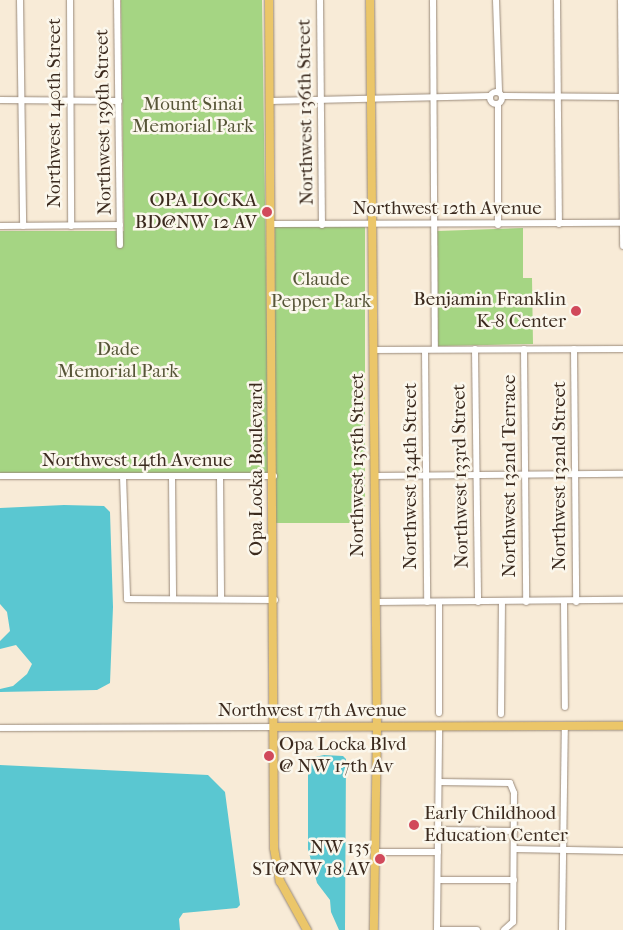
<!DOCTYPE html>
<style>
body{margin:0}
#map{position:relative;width:623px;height:930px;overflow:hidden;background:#f8ebd7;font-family:"IM FELL French Canon",serif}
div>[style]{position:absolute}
.green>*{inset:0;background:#a5d583;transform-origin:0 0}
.water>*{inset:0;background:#5ac7d1}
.roads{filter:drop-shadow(0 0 1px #9a8a7a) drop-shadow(0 0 1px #9a8a7a)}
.minor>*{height:6px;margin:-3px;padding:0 3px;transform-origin:3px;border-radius:3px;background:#fff}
.minor>.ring{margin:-3px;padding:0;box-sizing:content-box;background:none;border:6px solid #fff;border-radius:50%}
.major>*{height:8px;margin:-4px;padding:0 4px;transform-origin:4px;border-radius:4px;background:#ebc669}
.dots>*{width:14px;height:14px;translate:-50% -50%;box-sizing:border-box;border:2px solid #fbf7ec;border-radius:50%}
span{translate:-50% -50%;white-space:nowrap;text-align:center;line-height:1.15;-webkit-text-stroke:5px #fbf7ec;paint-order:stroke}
.park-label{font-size:19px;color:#565537}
.street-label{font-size:19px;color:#3b2a1e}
.poi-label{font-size:19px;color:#3b2a1e}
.right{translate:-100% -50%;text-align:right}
.left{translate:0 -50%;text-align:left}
</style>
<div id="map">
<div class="green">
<div style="clip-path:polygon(121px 0,262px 0,269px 473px,0 473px,0 231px,124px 231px)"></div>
<div style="left:275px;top:227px;width:90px;height:296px"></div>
<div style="clip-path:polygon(523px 228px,523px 278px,532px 278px,533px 344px,438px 346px,437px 231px)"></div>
</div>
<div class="water">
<div style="clip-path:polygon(64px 505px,104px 506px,110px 512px,113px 607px,110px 683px,97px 690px,0 692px,0 689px,13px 686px,27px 674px,32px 664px,16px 645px,0 649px,0 641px,10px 631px,7px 612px,0 604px,0 508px)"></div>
<div style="clip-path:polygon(324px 755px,343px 756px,346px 759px,345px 930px,339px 930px,331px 912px,330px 900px,317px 883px,308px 849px,308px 769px,315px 757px)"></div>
<div style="clip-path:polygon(0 765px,208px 775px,225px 792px,240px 905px,237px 908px,183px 913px,179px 919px,180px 930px,0 930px)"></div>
</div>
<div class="roads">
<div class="minor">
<div style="left:20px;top:0;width:226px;rotate:89.2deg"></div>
<div style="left:70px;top:0;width:226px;rotate:89.7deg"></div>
<div style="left:117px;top:0;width:245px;rotate:89.3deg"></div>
<div style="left:320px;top:0;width:225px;rotate:89.5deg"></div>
<div style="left:433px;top:0;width:349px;rotate:89.7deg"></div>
<div style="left:496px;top:0;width:92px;rotate:88.1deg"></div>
<div style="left:557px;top:0;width:224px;rotate:89.5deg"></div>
<div style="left:621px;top:0;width:246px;rotate:89.5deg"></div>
<div class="ring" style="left:490px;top:92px;width:6px;height:6px"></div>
<div style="left:503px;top:96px;width:120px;rotate:0.5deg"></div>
<div style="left:0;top:100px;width:119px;rotate:0.5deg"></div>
<div style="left:270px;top:101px;width:220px;rotate:-1.3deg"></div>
<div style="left:271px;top:224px;width:352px;rotate:-0.2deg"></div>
<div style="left:498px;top:225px;width:121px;rotate:-90deg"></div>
<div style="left:0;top:226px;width:120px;rotate:-0.5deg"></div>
<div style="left:475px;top:349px;width:253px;rotate:89.3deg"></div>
<div style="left:524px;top:349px;width:253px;rotate:89.5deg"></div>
<div style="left:574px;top:349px;width:253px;rotate:89.5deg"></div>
<div style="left:373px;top:350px;width:250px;rotate:-0.2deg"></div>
<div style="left:425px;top:350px;width:252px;rotate:89.5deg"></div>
<div style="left:0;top:476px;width:274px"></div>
<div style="left:123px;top:476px;width:123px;rotate:88.1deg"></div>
<div style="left:127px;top:599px;width:148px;rotate:0.4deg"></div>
<div style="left:172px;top:476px;width:123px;rotate:89.5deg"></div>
<div style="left:220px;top:476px;width:123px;rotate:89.5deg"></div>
<div style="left:374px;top:476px;width:249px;rotate:-0.5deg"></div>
<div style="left:375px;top:602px;width:248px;rotate:-0.5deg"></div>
<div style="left:439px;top:602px;width:111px;rotate:90deg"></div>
<div style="left:564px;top:602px;width:105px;rotate:89.5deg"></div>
<div style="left:501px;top:714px;width:112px;rotate:-89.5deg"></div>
<div style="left:0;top:728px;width:275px;rotate:-0.2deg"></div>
<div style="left:439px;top:782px;width:71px;rotate:0.8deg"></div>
<div style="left:510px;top:783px;width:11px;rotate:68deg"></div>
<div style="left:514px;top:793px;width:129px;rotate:90.4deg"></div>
<div style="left:513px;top:922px;width:12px;rotate:138deg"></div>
<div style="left:438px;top:830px;width:76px;rotate:0.8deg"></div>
<div style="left:514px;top:849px;width:109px;rotate:1.1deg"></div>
<div style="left:376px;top:852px;width:62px"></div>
<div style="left:438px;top:880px;width:76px"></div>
<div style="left:437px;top:930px;width:202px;rotate:-89.4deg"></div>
<div style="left:437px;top:930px;width:40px"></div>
<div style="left:562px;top:930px;width:204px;rotate:-89.2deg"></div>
</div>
<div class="major">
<div style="left:269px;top:0;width:848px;rotate:89.66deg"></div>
<div style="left:274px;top:848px;width:34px;rotate:80deg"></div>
<div style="left:280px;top:881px;width:56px;rotate:61.1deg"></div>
<div style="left:370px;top:0;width:728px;rotate:89.45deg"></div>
<div style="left:377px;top:728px;width:202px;rotate:90.9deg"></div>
<div style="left:275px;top:727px;width:348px;rotate:-0.2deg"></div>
</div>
</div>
<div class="dots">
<div style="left:267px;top:212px;background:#d1495b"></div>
<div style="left:576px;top:311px;background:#d1495b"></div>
<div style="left:269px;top:756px;background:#d1495b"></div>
<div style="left:414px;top:825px;background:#d1495b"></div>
<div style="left:380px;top:859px;background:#d1495b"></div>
</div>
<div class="park-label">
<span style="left:193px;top:116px">Mount Sinai<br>Memorial Park</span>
<span style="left:321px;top:291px">Claude<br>Pepper Park</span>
<span style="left:118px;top:361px">Dade<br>Memorial Park</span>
</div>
<div class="street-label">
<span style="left:306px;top:112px;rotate:-91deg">Northwest 136th Street</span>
<span style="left:55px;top:113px;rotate:-90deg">Northwest 140th Street</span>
<span style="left:104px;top:122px;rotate:-91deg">Northwest 139th Street</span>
<span style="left:447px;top:209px">Northwest 12th Avenue</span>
<span style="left:137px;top:461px">Northwest 14th Avenue</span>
<span style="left:358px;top:465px;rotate:-90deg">Northwest 135th Street</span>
<span style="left:257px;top:469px;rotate:-90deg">Opa Locka Boulevard</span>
<span style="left:411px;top:476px;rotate:-90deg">Northwest 134th Street</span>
<span style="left:461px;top:476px;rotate:-91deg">Northwest 133rd Street</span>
<span style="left:510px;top:476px;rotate:-90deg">Northwest 132nd Terrace</span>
<span style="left:560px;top:476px;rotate:-90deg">Northwest 132nd Street</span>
<span style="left:312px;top:711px">Northwest 17th Avenue</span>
</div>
<div class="poi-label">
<span class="right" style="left:257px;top:212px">OPA LOCKA<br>BD@NW 12 AV</span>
<span class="right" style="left:566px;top:311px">Benjamin Franklin<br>K-8 Center</span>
<span class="left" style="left:279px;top:756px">Opa Locka Blvd<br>@ NW 17th Av</span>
<span class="left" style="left:424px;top:825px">Early Childhood<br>Education Center</span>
<span class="right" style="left:370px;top:859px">NW 135<br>ST@NW 18 AV</span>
</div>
</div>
